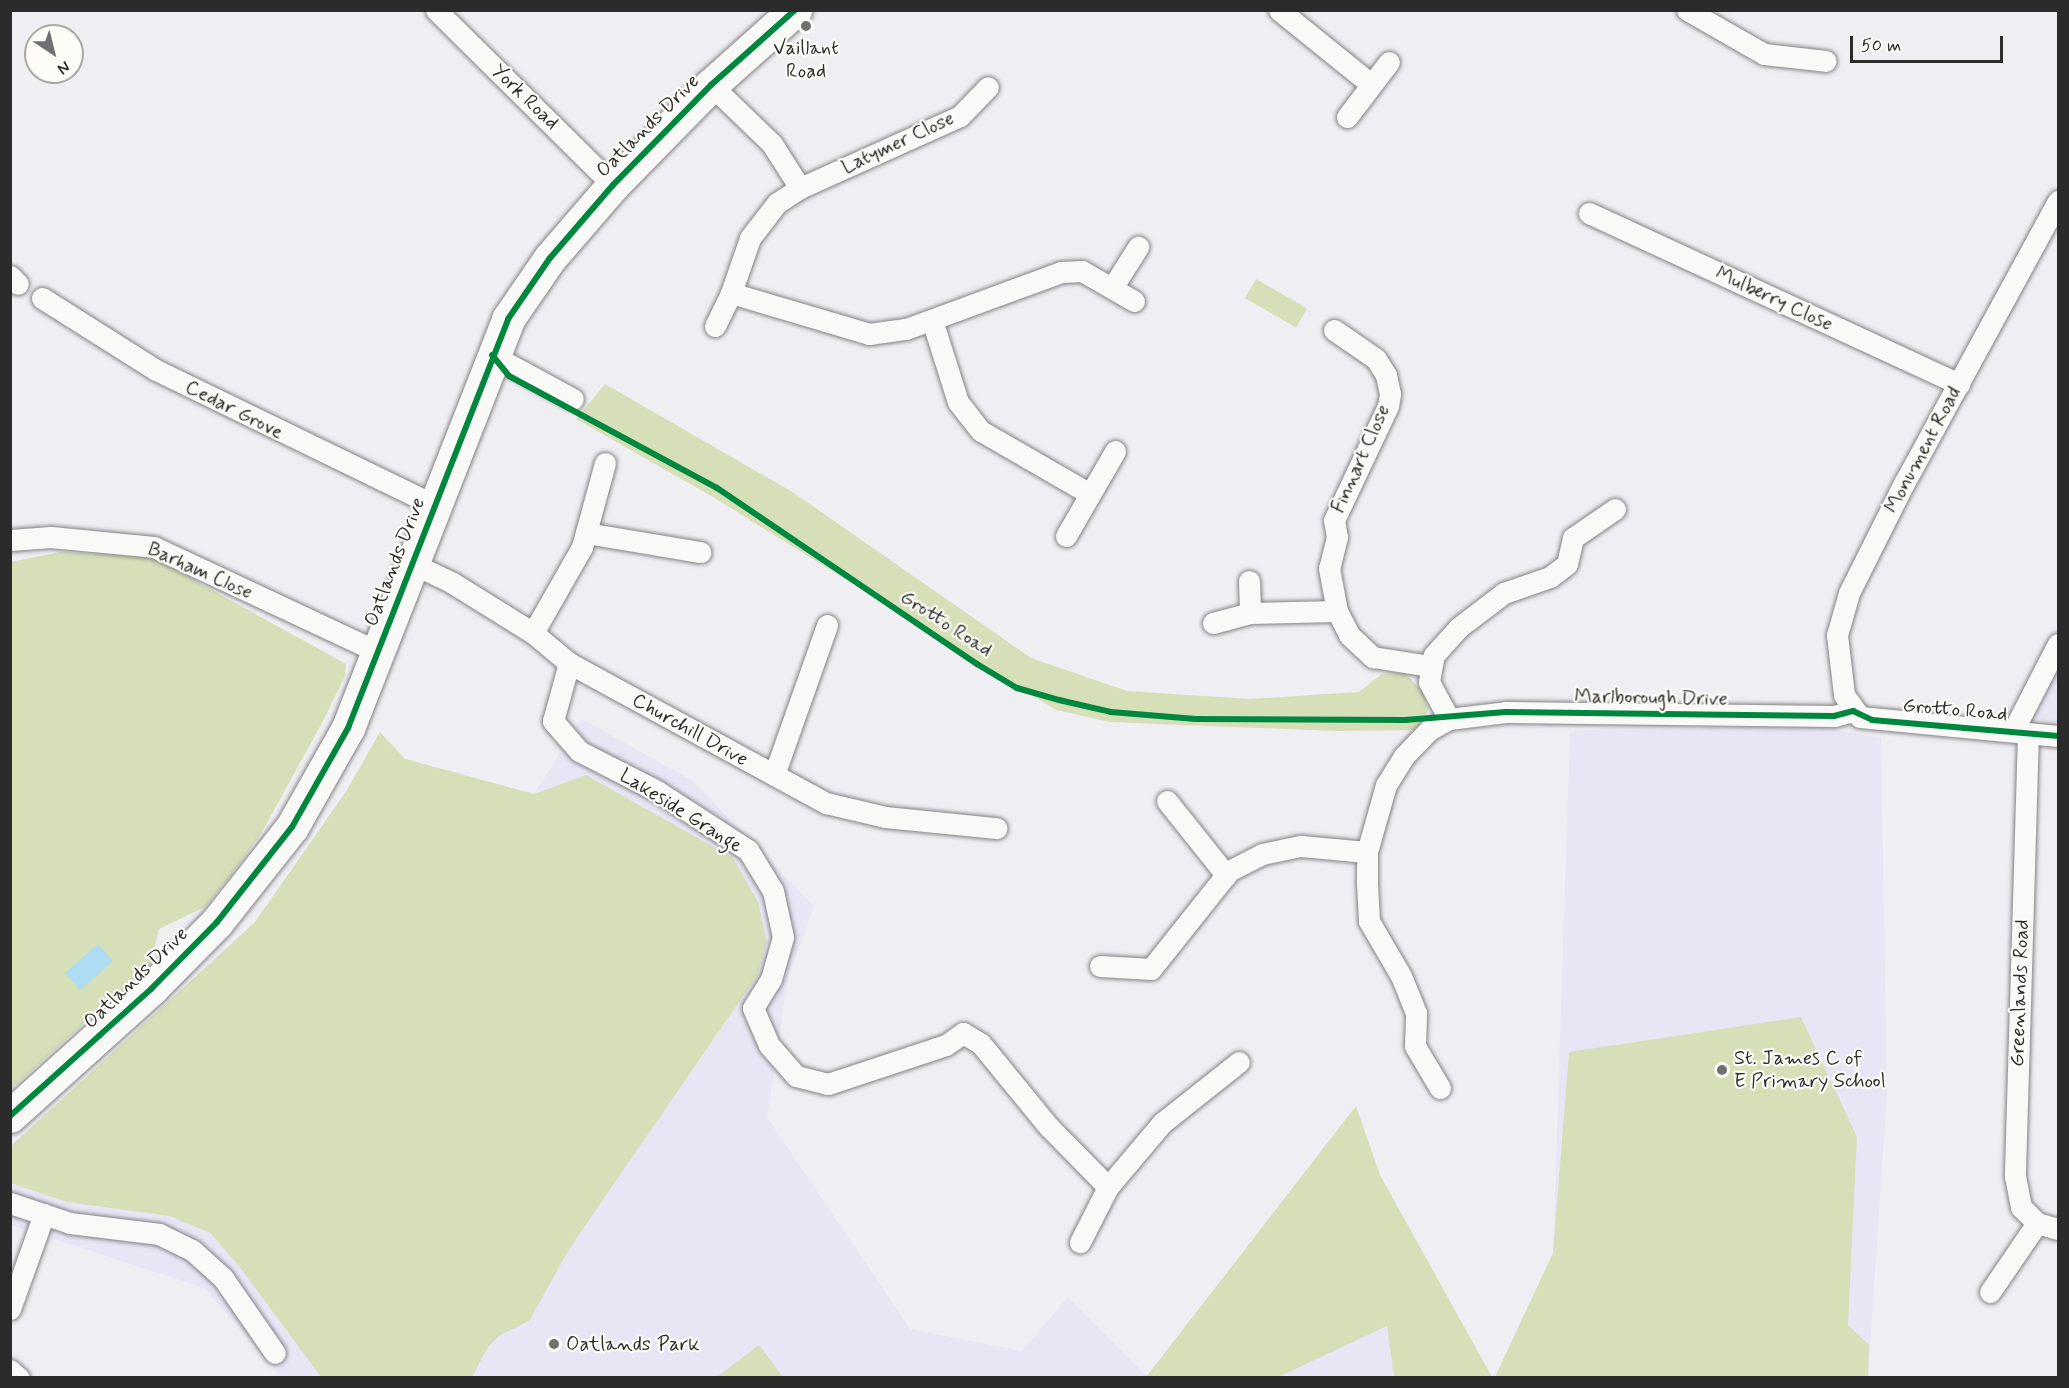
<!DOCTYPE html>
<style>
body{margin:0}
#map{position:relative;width:2069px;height:1388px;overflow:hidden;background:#efeef3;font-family:Mynerve,sans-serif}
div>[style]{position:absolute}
.built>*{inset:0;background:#e8e6f5}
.green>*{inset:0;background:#d6dfb8;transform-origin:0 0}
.water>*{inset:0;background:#addcf3;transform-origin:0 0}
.roads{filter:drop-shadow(0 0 2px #838385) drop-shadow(0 0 2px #838385)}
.minor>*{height:21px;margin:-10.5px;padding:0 10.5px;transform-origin:10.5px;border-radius:10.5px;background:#f9f9f8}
.primary>*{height:33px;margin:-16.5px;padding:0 16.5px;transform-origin:16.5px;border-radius:16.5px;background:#f9f9f8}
.cycleway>*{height:6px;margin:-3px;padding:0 3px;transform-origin:3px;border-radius:3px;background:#00873e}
.dots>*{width:16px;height:16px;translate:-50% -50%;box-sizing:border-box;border:3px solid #fdfcf7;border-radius:50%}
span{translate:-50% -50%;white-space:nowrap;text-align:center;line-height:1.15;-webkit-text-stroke:4.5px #fdfcf7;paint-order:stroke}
.poi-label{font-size:20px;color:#2b2b2b}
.left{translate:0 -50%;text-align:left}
.street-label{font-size:20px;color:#2b2b2b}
.frame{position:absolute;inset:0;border:12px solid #2b2b2b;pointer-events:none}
.north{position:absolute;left:24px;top:24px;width:60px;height:60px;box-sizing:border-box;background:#fdfcf7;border:2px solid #a9a8a5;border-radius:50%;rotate:145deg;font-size:16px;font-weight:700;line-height:24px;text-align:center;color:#2b2b2b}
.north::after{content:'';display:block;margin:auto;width:21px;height:27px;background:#706f71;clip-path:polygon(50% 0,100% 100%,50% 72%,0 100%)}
.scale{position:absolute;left:1850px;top:36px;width:153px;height:27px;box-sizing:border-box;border:3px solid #2b2b2b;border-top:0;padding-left:8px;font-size:18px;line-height:21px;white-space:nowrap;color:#2b2b2b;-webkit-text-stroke:4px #fdfcf7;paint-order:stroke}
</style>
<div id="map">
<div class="built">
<div style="clip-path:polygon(2058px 657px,2058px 722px,2036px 719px,2031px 713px)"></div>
<div style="clip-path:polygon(582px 719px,693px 781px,814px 906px,788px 978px,767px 1117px,910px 1329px,1022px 1351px,1068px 1297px,1147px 1376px,1263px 1226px,1387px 1326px,1406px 1377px,282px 1377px,204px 1288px,11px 1225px,11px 1146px,255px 922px,347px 790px,380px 732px,405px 759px,534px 794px)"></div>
<div style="clip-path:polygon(1813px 726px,1881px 738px,1887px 1093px,1868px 1377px,1553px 1253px,1570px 731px)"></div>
</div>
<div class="green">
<div style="left:1256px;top:279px;width:59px;height:22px;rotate:30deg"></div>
<div style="clip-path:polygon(605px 384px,794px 493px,1031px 658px,1127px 691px,1250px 699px,1359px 692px,1382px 674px,1405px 673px,1423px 692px,1428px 709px,1421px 730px,1338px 731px,1110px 722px,1056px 710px,713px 497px,576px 419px)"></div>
<div style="clip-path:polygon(61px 552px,152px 557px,346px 664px,345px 676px,322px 723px,262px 832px,237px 867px,205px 907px,159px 929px,151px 963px,11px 1089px,11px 562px)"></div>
<div style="clip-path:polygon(380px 732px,405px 759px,534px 794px,586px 775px,733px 858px,758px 902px,767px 942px,757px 976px,571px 1246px,529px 1321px,500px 1335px,488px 1347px,472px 1377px,321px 1377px,239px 1266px,210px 1233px,170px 1216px,67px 1202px,11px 1183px,11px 1146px,255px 922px,347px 790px)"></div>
<div style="clip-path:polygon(1801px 1017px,1857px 1137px,1848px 1325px,1869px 1345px,1868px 1377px,1495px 1377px,1553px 1253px,1569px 1052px)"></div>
<div style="clip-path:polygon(1356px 1106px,1380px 1175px,1492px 1377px,1394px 1377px,1387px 1326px,1278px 1377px,1139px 1377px,1147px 1376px)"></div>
<div style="clip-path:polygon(759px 1345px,783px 1377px,717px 1377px)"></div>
</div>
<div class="water">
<div style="left:98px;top:944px;width:23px;height:44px;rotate:49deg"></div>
</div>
<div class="roads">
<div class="minor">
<div style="left:436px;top:10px;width:249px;rotate:44.7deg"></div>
<div style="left:1279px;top:10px;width:119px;rotate:38.9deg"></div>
<div style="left:1687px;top:10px;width:89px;rotate:29.7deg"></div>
<div style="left:1764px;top:54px;width:62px;rotate:6.4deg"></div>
<div style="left:711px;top:85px;width:85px;rotate:44deg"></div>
<div style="left:772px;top:144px;width:52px;rotate:57.5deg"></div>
<div style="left:1347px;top:117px;width:69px;rotate:-52.6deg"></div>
<div style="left:2058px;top:201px;width:321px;rotate:118.6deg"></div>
<div style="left:1904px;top:483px;width:123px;rotate:116.6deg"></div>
<div style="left:1849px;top:593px;width:44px;rotate:105.9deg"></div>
<div style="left:1837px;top:635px;width:60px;rotate:83.3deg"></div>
<div style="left:1844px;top:695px;width:27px;rotate:54deg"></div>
<div style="left:1860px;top:717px;width:199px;rotate:5.5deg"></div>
<div style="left:1589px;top:213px;width:408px;rotate:24.8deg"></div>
<div style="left:10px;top:276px;width:11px;rotate:45deg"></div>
<div style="left:1112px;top:288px;width:49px;rotate:-57.6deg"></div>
<div style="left:731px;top:293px;width:144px;rotate:16.5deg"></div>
<div style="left:869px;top:334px;width:37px;rotate:-8deg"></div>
<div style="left:906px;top:329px;width:165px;rotate:-20.2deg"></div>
<div style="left:1061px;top:272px;width:21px;rotate:-3deg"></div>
<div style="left:1082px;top:271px;width:60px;rotate:30deg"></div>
<div style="left:42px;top:298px;width:135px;rotate:32.3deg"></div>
<div style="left:156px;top:370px;width:309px;rotate:25.9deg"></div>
<div style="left:932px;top:320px;width:86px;rotate:72.4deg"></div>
<div style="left:958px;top:402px;width:37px;rotate:52deg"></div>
<div style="left:981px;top:431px;width:126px;rotate:30deg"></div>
<div style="left:715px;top:326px;width:37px;rotate:-64deg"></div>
<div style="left:731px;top:293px;width:58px;rotate:-70.9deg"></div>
<div style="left:750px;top:238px;width:44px;rotate:-52.4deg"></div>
<div style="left:777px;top:203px;width:27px;rotate:-33deg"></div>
<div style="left:800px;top:188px;width:175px;rotate:-24.2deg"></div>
<div style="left:960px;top:116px;width:40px;rotate:-46deg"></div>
<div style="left:1334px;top:330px;width:51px;rotate:34.6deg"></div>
<div style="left:1376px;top:359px;width:19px;rotate:58deg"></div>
<div style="left:1386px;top:375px;width:19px;rotate:78deg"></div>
<div style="left:1390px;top:394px;width:12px;rotate:99deg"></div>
<div style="left:1388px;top:406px;width:126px;rotate:115.3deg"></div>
<div style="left:1334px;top:520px;width:17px;rotate:80deg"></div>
<div style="left:1337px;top:537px;width:32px;rotate:104deg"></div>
<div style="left:1329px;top:568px;width:44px;rotate:79.5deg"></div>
<div style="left:1337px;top:611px;width:27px;rotate:63deg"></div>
<div style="left:1349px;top:635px;width:33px;rotate:43deg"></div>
<div style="left:1373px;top:657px;width:58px;rotate:9deg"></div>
<div style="left:492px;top:355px;width:92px;rotate:28.5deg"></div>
<div style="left:586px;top:533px;width:116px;rotate:9.5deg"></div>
<div style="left:1066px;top:536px;width:98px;rotate:-60deg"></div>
<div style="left:10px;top:540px;width:41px;rotate:-4.2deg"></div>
<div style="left:51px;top:537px;width:103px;rotate:5.5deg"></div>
<div style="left:154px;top:547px;width:247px;rotate:25.1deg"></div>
<div style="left:411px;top:563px;width:44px;rotate:25.4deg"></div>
<div style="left:451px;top:582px;width:97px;rotate:31.9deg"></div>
<div style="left:533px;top:633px;width:47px;rotate:39.8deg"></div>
<div style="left:569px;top:663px;width:293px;rotate:28.6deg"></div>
<div style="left:826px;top:803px;width:61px;rotate:13.3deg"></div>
<div style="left:885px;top:817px;width:112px;rotate:5.7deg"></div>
<div style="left:1249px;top:581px;width:32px;rotate:88deg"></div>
<div style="left:1250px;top:613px;width:87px;rotate:-1.3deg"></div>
<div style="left:1213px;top:623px;width:38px;rotate:-15deg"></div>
<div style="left:533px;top:633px;width:99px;rotate:-60.3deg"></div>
<div style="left:582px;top:547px;width:87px;rotate:-74.7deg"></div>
<div style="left:569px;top:663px;width:60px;rotate:105.4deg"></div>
<div style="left:553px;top:721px;width:40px;rotate:49deg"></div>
<div style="left:579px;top:751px;width:88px;rotate:27.1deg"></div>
<div style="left:657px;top:791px;width:108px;rotate:33deg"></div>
<div style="left:748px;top:850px;width:48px;rotate:58.6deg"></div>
<div style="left:773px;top:891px;width:47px;rotate:77.7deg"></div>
<div style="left:783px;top:937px;width:44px;rotate:105.9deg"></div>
<div style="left:771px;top:979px;width:34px;rotate:122deg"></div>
<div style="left:753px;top:1008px;width:40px;rotate:66.6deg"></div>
<div style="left:769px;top:1045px;width:41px;rotate:48.9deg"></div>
<div style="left:796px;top:1076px;width:33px;rotate:14deg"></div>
<div style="left:828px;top:1084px;width:124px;rotate:-18.3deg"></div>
<div style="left:946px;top:1045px;width:21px;rotate:-35deg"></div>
<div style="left:963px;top:1033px;width:21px;rotate:31deg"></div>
<div style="left:981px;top:1044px;width:107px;rotate:50.7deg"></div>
<div style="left:1049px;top:1127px;width:84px;rotate:45.5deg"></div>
<div style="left:1108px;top:1187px;width:62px;rotate:117deg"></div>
<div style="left:1449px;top:719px;width:42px;rotate:-118.4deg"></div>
<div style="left:1429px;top:682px;width:27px;rotate:-80deg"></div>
<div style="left:1434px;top:655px;width:36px;rotate:-48deg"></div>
<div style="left:1458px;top:628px;width:58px;rotate:-37.3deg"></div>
<div style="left:1504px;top:593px;width:49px;rotate:-19.2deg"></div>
<div style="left:1550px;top:577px;width:21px;rotate:-37deg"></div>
<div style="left:1567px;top:564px;width:27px;rotate:-77deg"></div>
<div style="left:1573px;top:538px;width:51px;rotate:-34.6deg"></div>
<div style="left:2013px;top:731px;width:98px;rotate:-62.7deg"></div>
<div style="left:2028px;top:733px;width:443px;rotate:91.7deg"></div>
<div style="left:2015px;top:1176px;width:32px;rotate:79deg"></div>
<div style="left:2021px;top:1207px;width:23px;rotate:45deg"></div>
<div style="left:2037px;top:1223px;width:22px;rotate:16deg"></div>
<div style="left:774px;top:775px;width:159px;rotate:-70.5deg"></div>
<div style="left:1167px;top:801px;width:95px;rotate:51.4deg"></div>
<div style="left:1100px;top:966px;width:51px;rotate:3.4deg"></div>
<div style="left:1151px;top:969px;width:125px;rotate:-51.5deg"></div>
<div style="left:1229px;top:871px;width:37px;rotate:-27deg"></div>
<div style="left:1262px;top:854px;width:40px;rotate:-12deg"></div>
<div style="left:1301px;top:846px;width:66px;rotate:5.2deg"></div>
<div style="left:1440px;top:1088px;width:49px;rotate:-120.8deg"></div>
<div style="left:1415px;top:1046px;width:33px;rotate:-88deg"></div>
<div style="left:1416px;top:1013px;width:40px;rotate:-112deg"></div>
<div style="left:1401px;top:976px;width:64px;rotate:-120.2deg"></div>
<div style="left:1369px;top:921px;width:36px;rotate:-93deg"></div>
<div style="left:1367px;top:885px;width:33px;rotate:-90deg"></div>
<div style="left:1367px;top:852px;width:70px;rotate:-74.2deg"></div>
<div style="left:1386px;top:785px;width:34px;rotate:-58deg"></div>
<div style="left:1404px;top:756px;width:36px;rotate:-46deg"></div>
<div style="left:1429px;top:730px;width:23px;rotate:-29deg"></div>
<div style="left:1449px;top:719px;width:57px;rotate:-7deg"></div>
<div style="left:1506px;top:712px;width:328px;rotate:0.7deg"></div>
<div style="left:1834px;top:716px;width:20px;rotate:-15deg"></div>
<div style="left:1108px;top:1187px;width:84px;rotate:-49.8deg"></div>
<div style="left:1162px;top:1123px;width:98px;rotate:-38.4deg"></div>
<div style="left:10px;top:1203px;width:63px;rotate:18.4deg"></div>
<div style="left:70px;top:1223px;width:90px;rotate:7deg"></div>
<div style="left:159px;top:1234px;width:37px;rotate:26deg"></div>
<div style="left:192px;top:1250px;width:42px;rotate:42.1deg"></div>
<div style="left:223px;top:1278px;width:91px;rotate:55.3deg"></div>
<div style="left:1990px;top:1292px;width:83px;rotate:-55.7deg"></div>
<div style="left:10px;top:1309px;width:101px;rotate:-70.3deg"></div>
<div style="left:10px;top:1370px;width:12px;rotate:42deg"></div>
</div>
<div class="primary">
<div style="left:10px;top:1116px;width:190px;rotate:-42deg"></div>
<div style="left:151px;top:989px;width:94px;rotate:-45.4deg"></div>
<div style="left:217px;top:922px;width:121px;rotate:-51.7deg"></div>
<div style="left:292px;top:827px;width:114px;rotate:-60.5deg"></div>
<div style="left:348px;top:728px;width:439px;rotate:-68.6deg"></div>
<div style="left:508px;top:319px;width:74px;rotate:-55.5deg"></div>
<div style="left:550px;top:258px;width:96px;rotate:-49.2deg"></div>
<div style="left:613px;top:185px;width:140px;rotate:-45.6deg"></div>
<div style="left:711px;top:85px;width:113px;rotate:-41.8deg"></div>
</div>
</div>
<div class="cycleway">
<div style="left:492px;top:355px;width:27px;rotate:51deg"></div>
<div style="left:509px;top:376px;width:236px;rotate:28.3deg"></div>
<div style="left:717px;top:488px;width:314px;rotate:34.1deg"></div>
<div style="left:977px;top:664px;width:47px;rotate:31deg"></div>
<div style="left:1017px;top:688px;width:44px;rotate:15.9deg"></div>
<div style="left:1059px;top:700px;width:53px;rotate:13deg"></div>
<div style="left:1111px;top:712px;width:85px;rotate:4.7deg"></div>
<div style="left:1196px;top:719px;width:209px;rotate:0.3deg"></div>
<div style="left:1405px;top:720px;width:101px;rotate:-4.5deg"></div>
<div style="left:1506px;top:712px;width:328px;rotate:0.7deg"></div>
<div style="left:1834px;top:716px;width:20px;rotate:-15deg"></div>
<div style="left:1853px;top:711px;width:21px;rotate:25deg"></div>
<div style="left:1872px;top:720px;width:187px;rotate:4.9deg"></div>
<div style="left:10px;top:1116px;width:190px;rotate:-42deg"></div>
<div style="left:151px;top:989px;width:94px;rotate:-45.4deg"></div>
<div style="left:217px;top:922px;width:121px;rotate:-51.7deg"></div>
<div style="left:292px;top:827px;width:114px;rotate:-60.5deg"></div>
<div style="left:348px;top:728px;width:439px;rotate:-68.6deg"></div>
<div style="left:508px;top:319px;width:74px;rotate:-55.5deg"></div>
<div style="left:550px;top:258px;width:96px;rotate:-49.2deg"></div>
<div style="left:613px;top:185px;width:140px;rotate:-45.6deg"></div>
<div style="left:711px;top:85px;width:113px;rotate:-41.8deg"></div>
</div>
<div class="dots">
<div style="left:806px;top:26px;background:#706f71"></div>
<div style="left:1722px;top:1070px;background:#706f71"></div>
<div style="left:554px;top:1344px;background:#706f71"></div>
</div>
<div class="poi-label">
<span style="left:806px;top:60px">Vaillant<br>Road</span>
<span class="left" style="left:1734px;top:1070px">St. James C of<br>E Primary School</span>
<span class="left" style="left:566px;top:1344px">Oatlands Park</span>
</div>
<div class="street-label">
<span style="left:525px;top:97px;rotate:44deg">York Road</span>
<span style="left:648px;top:126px;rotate:-45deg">Oatlands Drive</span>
<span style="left:898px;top:143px;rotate:-25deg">Latymer Close</span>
<span style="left:1774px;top:299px;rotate:25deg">Mulberry Close</span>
<span style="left:234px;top:410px;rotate:27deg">Cedar Grove</span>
<span style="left:1923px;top:450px;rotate:-62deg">Monument Road</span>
<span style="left:1361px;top:459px;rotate:-66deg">Finnart Close</span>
<span style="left:395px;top:562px;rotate:-69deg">Oatlands Drive</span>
<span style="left:200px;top:571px;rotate:24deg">Barham Close</span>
<span style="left:946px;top:624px;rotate:33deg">Grotto Road</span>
<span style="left:1651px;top:698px;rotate:1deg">Marlborough Drive</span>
<span style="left:1955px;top:710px;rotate:5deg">Grotto Road</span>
<span style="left:690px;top:730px;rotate:29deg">Churchill Drive</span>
<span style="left:681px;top:811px;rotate:32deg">Lakeside Grange</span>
<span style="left:136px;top:978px;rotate:-44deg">Oatlands Drive</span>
<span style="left:2020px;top:993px;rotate:-88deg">Greenlands Road</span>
</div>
<div class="frame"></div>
<div class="north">N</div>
<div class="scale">50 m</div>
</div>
